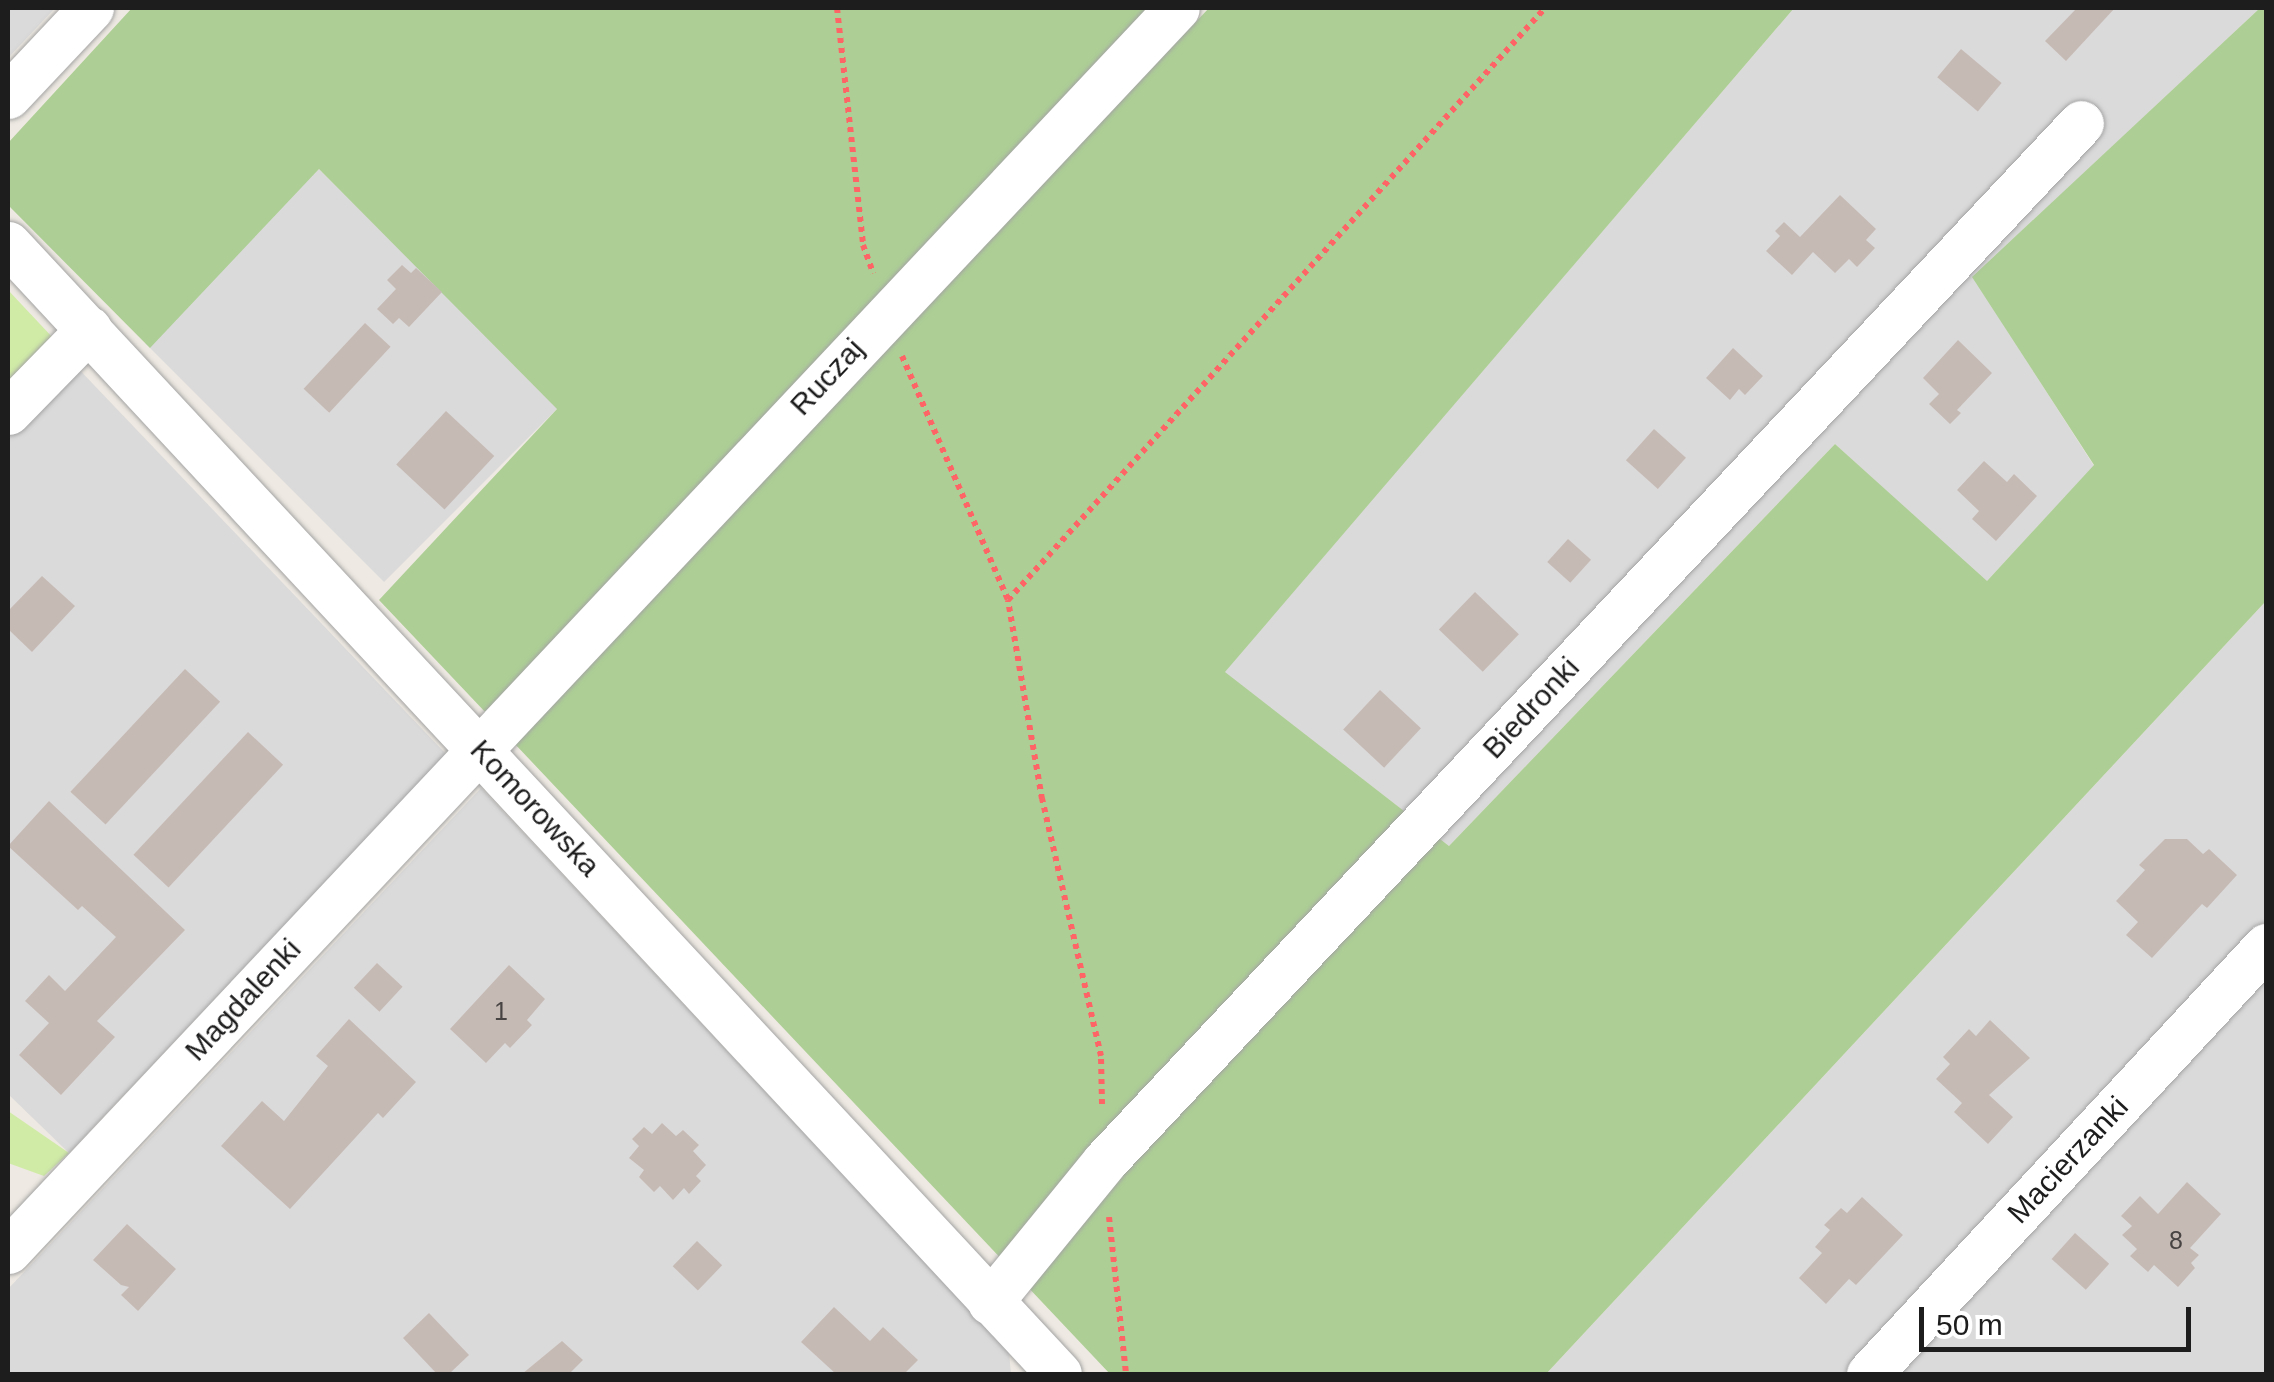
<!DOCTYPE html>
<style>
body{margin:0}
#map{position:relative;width:2274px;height:1382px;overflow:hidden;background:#eee9e2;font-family:Helvetica,sans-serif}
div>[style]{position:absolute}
.residential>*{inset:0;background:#dbdada;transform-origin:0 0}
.grass>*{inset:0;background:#d0eba6}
.forest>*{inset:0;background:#adcf95}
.building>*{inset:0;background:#c6bab5;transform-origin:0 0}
.path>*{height:6px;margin-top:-3px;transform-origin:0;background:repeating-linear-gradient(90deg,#fe6365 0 5px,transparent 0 10px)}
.roads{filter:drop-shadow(0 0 2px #a4a4a4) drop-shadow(0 0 2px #a4a4a4)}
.minor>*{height:45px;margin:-22.5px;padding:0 22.5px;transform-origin:22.5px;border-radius:22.5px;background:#fff}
span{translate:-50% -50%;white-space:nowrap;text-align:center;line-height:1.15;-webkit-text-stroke:8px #fff;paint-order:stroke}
.number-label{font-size:25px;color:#474443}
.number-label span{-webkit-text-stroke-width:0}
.street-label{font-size:30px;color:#1d1d1d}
.frame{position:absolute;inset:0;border:10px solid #1d1d1d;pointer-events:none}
.scale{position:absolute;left:1919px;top:1307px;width:272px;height:45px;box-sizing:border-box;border:5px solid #1d1d1d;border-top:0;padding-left:12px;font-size:30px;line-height:35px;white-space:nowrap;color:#1d1d1d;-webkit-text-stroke:8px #fff;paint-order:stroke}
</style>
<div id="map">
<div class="residential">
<div style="clip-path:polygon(8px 8px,55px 8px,8px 58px)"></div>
<div style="clip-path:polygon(1794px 8px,2260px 8px,1973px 277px,2094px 466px,1986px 582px,1835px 444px,1449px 846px,1224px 672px)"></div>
<div style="left:319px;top:169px;width:338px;height:246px;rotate:45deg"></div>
<div style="clip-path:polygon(73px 363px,446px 754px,69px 1153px,8px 1094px,8px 434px)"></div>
<div style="clip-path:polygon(2266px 601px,2266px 1374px,1546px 1374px)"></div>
<div style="clip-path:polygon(481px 788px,1009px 1352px,1011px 1374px,8px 1374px,8px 1289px)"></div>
</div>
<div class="grass">
<div style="clip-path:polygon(8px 290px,54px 339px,8px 388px)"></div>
<div style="clip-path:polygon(8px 1111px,69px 1153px,44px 1176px,8px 1163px)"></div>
</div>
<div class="forest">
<div style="clip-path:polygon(132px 8px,1155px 8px,487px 714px,379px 600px,557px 409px,319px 169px,150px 348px,8px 205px,8px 143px)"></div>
<div style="clip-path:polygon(1209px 8px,1794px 8px,1225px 672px,1449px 846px,1835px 444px,1987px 581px,2094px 465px,1972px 277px,2260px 8px,2266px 8px,2266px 601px,1546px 1374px,1110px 1374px,514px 743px)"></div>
</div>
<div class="building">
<div style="clip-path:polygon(2077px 8px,2115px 8px,2066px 61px,2045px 41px)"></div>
<div style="left:1961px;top:49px;width:53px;height:37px;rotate:40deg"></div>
<div style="clip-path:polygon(1840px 195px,1876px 229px,1866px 240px,1875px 248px,1857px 267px,1849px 259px,1835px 273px,1813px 252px,1792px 275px,1766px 251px,1780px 236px,1775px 231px,1784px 222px,1800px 237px)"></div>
<div style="clip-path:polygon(402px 265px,411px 273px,416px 268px,442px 292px,409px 327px,399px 318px,393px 324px,377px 309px,396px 289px,387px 280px)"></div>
<div style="left:365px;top:323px;width:35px;height:90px;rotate:43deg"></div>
<div style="clip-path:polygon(1958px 340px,1992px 373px,1957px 410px,1961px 413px,1950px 424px,1929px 404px,1939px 394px,1923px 378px)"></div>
<div style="clip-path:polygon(1733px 348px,1763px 376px,1745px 395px,1739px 389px,1730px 400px,1706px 378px)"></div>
<div style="left:446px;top:411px;width:66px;height:73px;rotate:43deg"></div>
<div style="left:1654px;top:429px;width:43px;height:42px;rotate:42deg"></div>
<div style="clip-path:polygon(1984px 461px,2007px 482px,2014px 474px,2037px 496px,1996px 541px,1972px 519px,1979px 511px,1957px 490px)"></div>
<div style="left:1568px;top:539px;width:31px;height:31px;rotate:42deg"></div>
<div style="clip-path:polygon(42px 576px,75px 606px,32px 652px,8px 629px,8px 611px)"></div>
<div style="left:1475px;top:592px;width:61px;height:52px;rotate:44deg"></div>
<div style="left:185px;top:669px;width:48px;height:168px;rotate:43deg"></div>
<div style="left:1380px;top:690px;width:56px;height:54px;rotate:43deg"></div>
<div style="left:248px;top:732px;width:48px;height:168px;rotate:43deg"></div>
<div style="clip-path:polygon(49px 801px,185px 930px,97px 1021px,115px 1037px,61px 1095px,19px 1055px,49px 1023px,25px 1001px,49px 975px,65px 991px,116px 937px,82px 906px,78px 910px,8px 846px)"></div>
<div style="clip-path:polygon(2165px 839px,2187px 839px,2203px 854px,2209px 849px,2237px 875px,2207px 908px,2202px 904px,2152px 958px,2126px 935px,2138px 922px,2116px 901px,2145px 870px,2139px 865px)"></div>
<div style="left:377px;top:963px;width:35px;height:34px;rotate:43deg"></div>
<div style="clip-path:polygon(509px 965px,545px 999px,527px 1020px,532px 1025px,510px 1048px,505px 1043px,486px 1063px,450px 1029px)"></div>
<div style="clip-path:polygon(349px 1019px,416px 1082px,383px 1118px,378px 1113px,290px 1209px,221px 1146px,262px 1101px,284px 1121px,328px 1066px,316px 1056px)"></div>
<div style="clip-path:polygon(1990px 1020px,2030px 1058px,1989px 1095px,2013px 1117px,1988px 1144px,1954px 1112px,1962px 1103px,1936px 1079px,1950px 1064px,1943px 1057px,1969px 1029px,1976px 1036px)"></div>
<div style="clip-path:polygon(662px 1123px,676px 1136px,683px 1130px,699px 1145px,693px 1151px,706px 1165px,696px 1176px,701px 1181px,689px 1194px,684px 1188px,673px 1200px,660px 1186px,654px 1192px,639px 1177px,644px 1170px,629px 1158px,639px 1146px,632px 1139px,644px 1127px,652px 1134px)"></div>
<div style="clip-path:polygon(2187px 1182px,2221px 1214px,2190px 1248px,2199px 1255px,2191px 1263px,2195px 1268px,2178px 1287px,2154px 1265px,2148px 1272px,2130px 1256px,2137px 1249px,2122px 1235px,2132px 1226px,2121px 1216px,2140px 1196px,2158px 1214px)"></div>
<div style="clip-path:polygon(1862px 1197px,1903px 1235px,1856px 1285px,1849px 1279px,1826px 1304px,1799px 1278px,1822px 1253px,1815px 1247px,1830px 1230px,1824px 1225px,1841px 1208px,1847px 1213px)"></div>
<div style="clip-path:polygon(127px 1224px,176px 1269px,138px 1311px,121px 1295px,129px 1287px,121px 1285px,93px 1260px)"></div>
<div style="left:2075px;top:1233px;width:46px;height:35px;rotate:42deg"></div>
<div style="left:697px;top:1241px;width:35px;height:35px;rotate:44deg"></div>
<div style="clip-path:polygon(834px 1307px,870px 1341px,883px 1327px,918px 1360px,904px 1374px,836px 1374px,801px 1342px)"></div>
<div style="clip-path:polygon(429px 1313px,469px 1355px,449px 1374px,437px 1374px,403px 1338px)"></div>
<div style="clip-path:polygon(562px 1341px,583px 1360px,569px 1374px,522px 1374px)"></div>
</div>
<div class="path">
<div style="left:837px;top:8px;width:238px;rotate:83.7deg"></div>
<div style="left:863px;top:245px;width:30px;rotate:70deg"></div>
<div style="left:902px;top:356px;width:266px;rotate:66.5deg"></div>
<div style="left:1102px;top:1104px;width:48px;rotate:-91.2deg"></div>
<div style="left:1101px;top:1056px;width:264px;rotate:-102.9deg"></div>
<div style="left:1042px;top:799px;width:202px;rotate:-99.7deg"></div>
<div style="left:1008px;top:600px;width:799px;rotate:-47.79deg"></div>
<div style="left:1109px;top:1217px;width:158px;rotate:83.8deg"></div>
</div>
<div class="roads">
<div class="minor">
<div style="left:8px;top:96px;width:121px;rotate:-46.7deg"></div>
<div style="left:8px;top:244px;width:1543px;rotate:47.07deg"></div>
<div style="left:8px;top:412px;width:116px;rotate:-45.7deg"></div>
<div style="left:8px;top:1251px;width:1706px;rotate:-46.76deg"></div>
<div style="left:990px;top:1302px;width:181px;rotate:-50.8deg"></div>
<div style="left:1104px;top:1162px;width:1426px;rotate:-46.76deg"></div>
<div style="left:1869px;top:1374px;width:584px;rotate:-47.15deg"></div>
</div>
</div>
<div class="number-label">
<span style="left:501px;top:1011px">1</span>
<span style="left:2176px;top:1240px">8</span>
</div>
<div class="street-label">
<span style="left:827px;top:377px;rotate:-47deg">Ruczaj</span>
<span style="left:1531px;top:708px;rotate:-47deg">Biedronki</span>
<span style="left:535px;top:808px;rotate:47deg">Komorowska</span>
<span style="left:243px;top:1000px;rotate:-47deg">Magdalenki</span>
<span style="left:2068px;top:1160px;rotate:-47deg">Macierzanki</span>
</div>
<div class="frame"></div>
<div class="scale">50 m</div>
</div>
